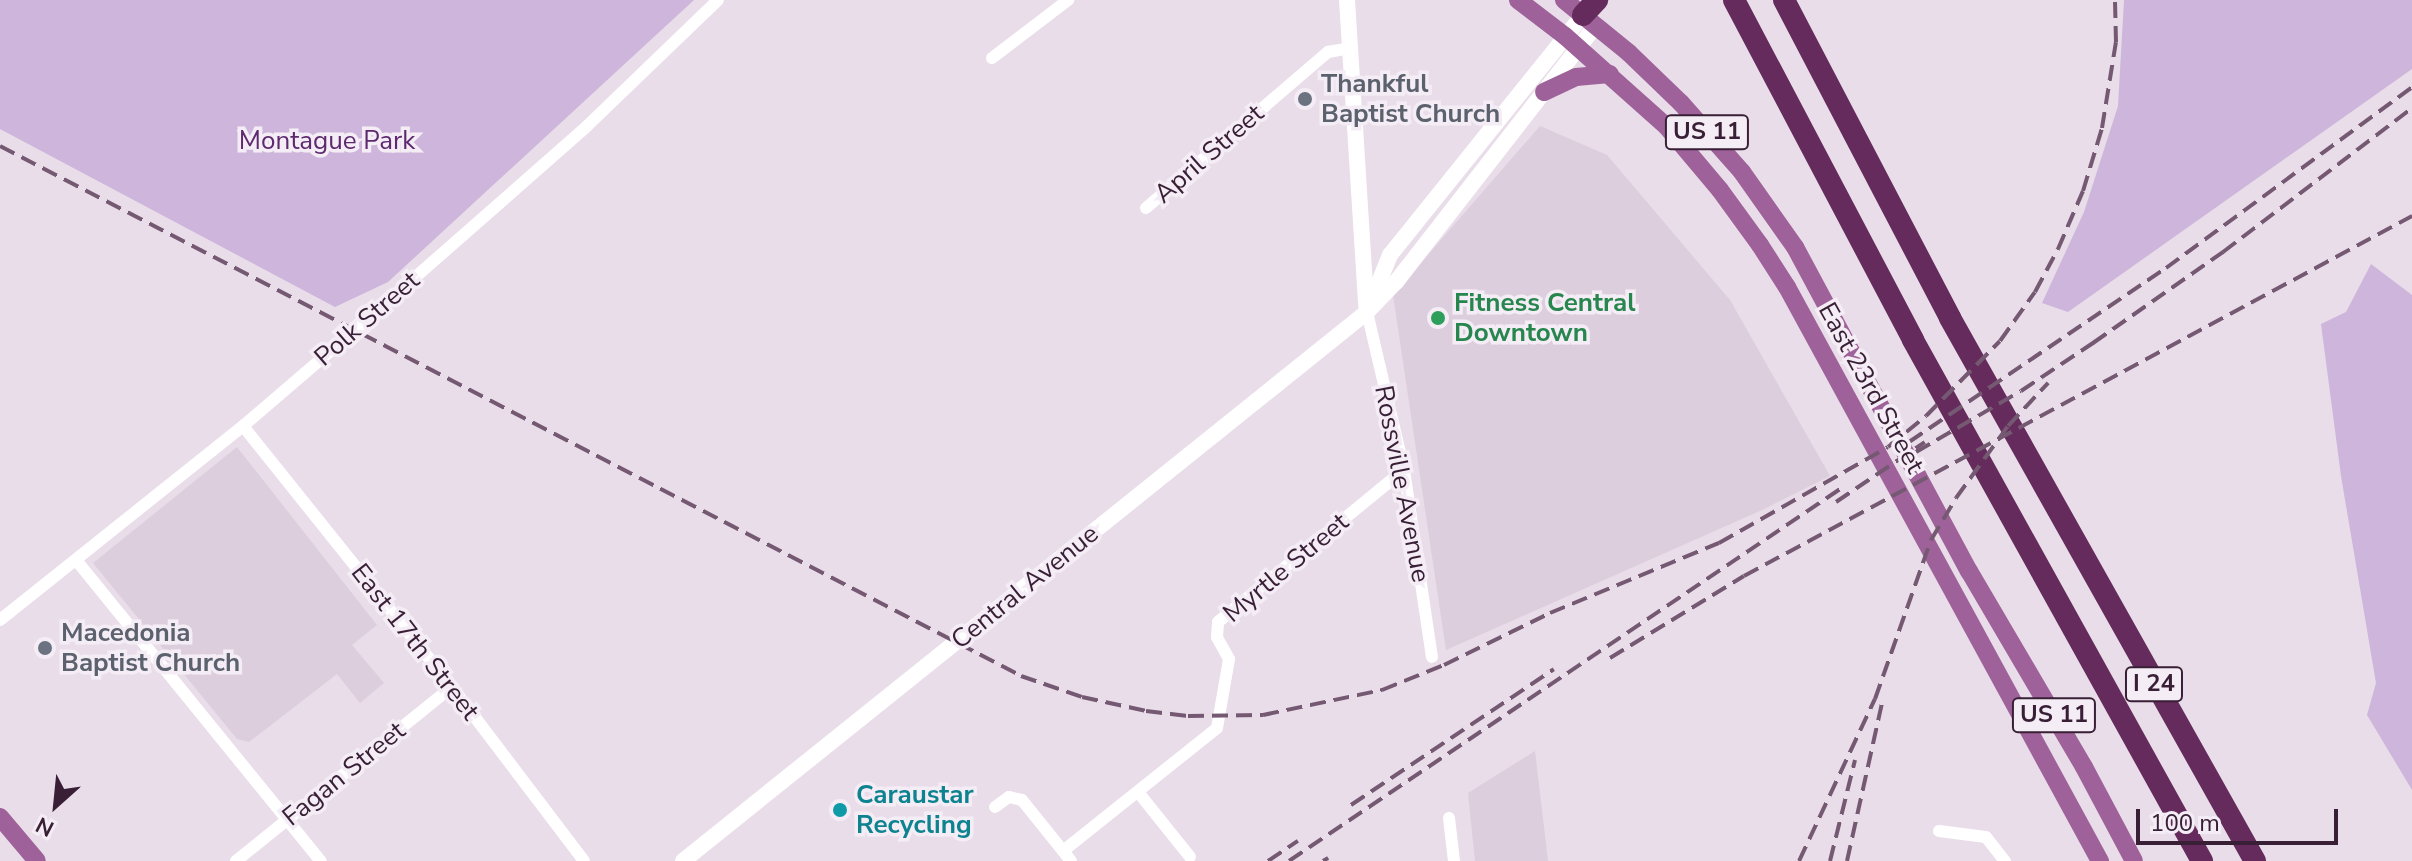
<!DOCTYPE html>
<style>
body{margin:0}
#map{position:relative;width:2412px;height:861px;overflow:hidden;background:#e8dde9;font-family:"Nunito Sans",sans-serif}
div>[style]{position:absolute}
.built>*{inset:0;background:#dccedd}
.green>*{inset:0;background:#cdb5db}
.street>*{height:12px;margin:-6px;padding:0 6px;transform-origin:6px;border-radius:6px;background:#fff}
.secondary>*{height:16px;margin:-8px;padding:0 8px;transform-origin:8px;border-radius:8px;background:#fff}
.primary>*{height:18px;margin:-9px;padding:0 9px;transform-origin:9px;border-radius:9px;background:#9f6199}
.highway>*{height:22px;margin:-11px;padding:0 11px;transform-origin:11px;border-radius:11px;background:#652b5c}
.rail>*{height:4px;margin-top:-2px;transform-origin:0;background:repeating-linear-gradient(90deg,#755972 0 16px,transparent 0 24px)}
.dots>*{width:22px;height:22px;translate:-50% -50%;box-sizing:border-box;border:4px solid #f5edf6;border-radius:50%}
span{translate:-50% -50%;white-space:nowrap;text-align:center;line-height:1.15;-webkit-text-stroke:7px #f5edf6;paint-order:stroke}
.shield-label span{padding:2px 6px;background:#f5edf6;border:2px solid;border-radius:6px;-webkit-text-stroke-width:0}
.shield-label{font-size:24px;color:#381f36;font-weight:700}
.worship-label{font-size:26px;color:#5b616d;font-weight:700}
.left{translate:0 -50%;text-align:left}
.park-label{font-size:26px;color:#5d296f}
.street-label{font-size:26px;color:#381f36}
.leisure-label{font-size:26px;color:#27864d;font-weight:700}
.culture-label{font-size:26px;color:#0d838f;font-weight:700}
.north{position:absolute;left:16px;top:765px;width:80px;height:80px;-webkit-text-stroke:6px #f5edf6;paint-order:stroke;rotate:207deg;font-size:22px;font-weight:700;line-height:32px;text-align:center;color:#381f36}
.north::after{content:'';display:block;margin:auto;width:28px;height:36px;background:#381f36;clip-path:polygon(50% 0,100% 100%,50% 72%,0 100%)}
.scale{position:absolute;left:2136px;top:809px;width:202px;height:36px;box-sizing:border-box;border:4px solid #381f36;border-top:0;padding-left:10px;font-size:24px;line-height:28px;white-space:nowrap;color:#381f36;-webkit-text-stroke:6px #f5edf6;paint-order:stroke}
</style>
<div id="map">
<div class="built">
<div style="clip-path:polygon(1540px 126px,1607px 155px,1730px 300px,1830px 476px,1762px 510px,1446px 650px,1393px 295px)"></div>
<div style="clip-path:polygon(237px 447px,377px 625px,352px 645px,384px 683px,360px 703px,337px 674px,249px 742px,237px 739px,93px 563px)"></div>
<div style="clip-path:polygon(1535px 751px,1548px 861px,1475px 861px,1468px 793px)"></div>
</div>
<div class="green">
<div style="clip-path:polygon(0 0,694px 0,388px 282px,335px 307px,0 129px)"></div>
<div style="clip-path:polygon(2124px 0,2412px 0,2412px 69px,2068px 312px,2042px 303px,2084px 212px,2118px 106px)"></div>
<div style="clip-path:polygon(2371px 264px,2412px 295px,2412px 790px,2367px 715px,2376px 683px,2341px 476px,2321px 324px,2346px 312px)"></div>
</div>
<div class="street">
<div style="left:992px;top:58px;width:96px;rotate:-37.3deg"></div>
<div style="left:1146px;top:208px;width:240px;rotate:-40.6deg"></div>
<div style="left:1328px;top:52px;width:22px;rotate:-10deg"></div>
<div style="left:1367px;top:312px;width:162px;rotate:76.8deg"></div>
<div style="left:1404px;top:470px;width:189px;rotate:81.5deg"></div>
<div style="left:243px;top:426px;width:334px;rotate:51.3deg"></div>
<div style="left:452px;top:687px;width:218px;rotate:52.8deg"></div>
<div style="left:76px;top:560px;width:388px;rotate:50.9deg"></div>
<div style="left:0;top:620px;width:311px;rotate:-38.6deg"></div>
<div style="left:243px;top:426px;width:146px;rotate:-40.6deg"></div>
<div style="left:354px;top:331px;width:309px;rotate:-41.3deg"></div>
<div style="left:586px;top:127px;width:183px;rotate:-43.9deg"></div>
<div style="left:1138px;top:792px;width:83px;rotate:51.3deg"></div>
<div style="left:995px;top:807px;width:17px;rotate:-36deg"></div>
<div style="left:1009px;top:797px;width:13px;rotate:13deg"></div>
<div style="left:1022px;top:800px;width:78px;rotate:51.2deg"></div>
<div style="left:1449px;top:818px;width:43px;rotate:83.4deg"></div>
<div style="left:1939px;top:831px;width:47px;rotate:7.3deg"></div>
<div style="left:1986px;top:837px;width:31px;rotate:52deg"></div>
<div style="left:1063px;top:851px;width:197px;rotate:-38.6deg"></div>
<div style="left:1217px;top:728px;width:70px;rotate:-80.1deg"></div>
<div style="left:1229px;top:659px;width:25px;rotate:-119deg"></div>
<div style="left:1217px;top:637px;width:15px;rotate:-86deg"></div>
<div style="left:1218px;top:622px;width:240px;rotate:-39.3deg"></div>
<div style="left:236px;top:861px;width:277px;rotate:-38.9deg"></div>
</div>
<div class="secondary">
<div style="left:1347px;top:0;width:307px;rotate:86.4deg"></div>
<div style="left:1371px;top:302px;width:51px;rotate:-68deg"></div>
<div style="left:1390px;top:255px;width:308px;rotate:-51.2deg"></div>
<div style="left:683px;top:861px;width:877px;rotate:-38.75deg"></div>
<div style="left:1367px;top:312px;width:42px;rotate:-46deg"></div>
<div style="left:1396px;top:282px;width:326px;rotate:-52.1deg"></div>
</div>
<div class="primary">
<div style="left:1518px;top:0;width:59px;rotate:37.5deg"></div>
<div style="left:1565px;top:36px;width:137px;rotate:41.7deg"></div>
<div style="left:1667px;top:127px;width:82px;rotate:49.9deg"></div>
<div style="left:1720px;top:190px;width:68px;rotate:54deg"></div>
<div style="left:1760px;top:245px;width:50px;rotate:57.3deg"></div>
<div style="left:1787px;top:287px;width:654px;rotate:61.4deg"></div>
<div style="left:1564px;top:0;width:84px;rotate:39.2deg"></div>
<div style="left:1629px;top:53px;width:72px;rotate:43.9deg"></div>
<div style="left:1681px;top:103px;width:92px;rotate:48.5deg"></div>
<div style="left:1742px;top:172px;width:92px;rotate:54.8deg"></div>
<div style="left:1795px;top:247px;width:368px;rotate:61.8deg"></div>
<div style="left:1969px;top:571px;width:227px;rotate:59.6deg"></div>
<div style="left:2084px;top:767px;width:106px;rotate:62deg"></div>
<div style="left:1544px;top:92px;width:35px;rotate:-25deg"></div>
<div style="left:1576px;top:77px;width:34px;rotate:-5deg"></div>
<div style="left:0;top:817px;width:57px;rotate:49.9deg"></div>
</div>
<div class="highway">
<div style="left:1734px;top:0;width:384px;rotate:62.2deg"></div>
<div style="left:1913px;top:340px;width:596px;rotate:60.98deg"></div>
<div style="left:1784px;top:0;width:359px;rotate:62.4deg"></div>
<div style="left:1950px;top:318px;width:623px;rotate:60.68deg"></div>
<div style="left:1583px;top:15px;width:21px;rotate:-47deg"></div>
</div>
<div class="rail">
<div style="left:0;top:146px;width:1150px;rotate:27.43deg"></div>
<div style="left:1021px;top:676px;width:65px;rotate:19deg"></div>
<div style="left:1082px;top:697px;width:66px;rotate:12.3deg"></div>
<div style="left:1146px;top:711px;width:42px;rotate:6.8deg"></div>
<div style="left:1188px;top:716px;width:75px;rotate:-0.8deg"></div>
<div style="left:1263px;top:715px;width:122px;rotate:-11.9deg"></div>
<div style="left:1382px;top:690px;width:67px;rotate:-22deg"></div>
<div style="left:1444px;top:665px;width:118px;rotate:-26.1deg"></div>
<div style="left:1550px;top:613px;width:183px;rotate:-22.5deg"></div>
<div style="left:1719px;top:543px;width:194px;rotate:-29.6deg"></div>
<div style="left:1888px;top:447px;width:49px;rotate:-39.2deg"></div>
<div style="left:1926px;top:416px;width:105px;rotate:-45.4deg"></div>
<div style="left:2000px;top:341px;width:60px;rotate:-54.5deg"></div>
<div style="left:2035px;top:292px;width:49px;rotate:-61.9deg"></div>
<div style="left:2058px;top:249px;width:63px;rotate:-66.7deg"></div>
<div style="left:2083px;top:191px;width:66px;rotate:-73.2deg"></div>
<div style="left:2102px;top:128px;width:87px;rotate:-80.8deg"></div>
<div style="left:2116px;top:42px;width:42px;rotate:-91.4deg"></div>
<div style="left:1909px;top:442px;width:310px;rotate:-34.1deg"></div>
<div style="left:2166px;top:268px;width:305px;rotate:-36.3deg"></div>
<div style="left:1916px;top:452px;width:121px;rotate:-30.2deg"></div>
<div style="left:2021px;top:391px;width:87px;rotate:-33.7deg"></div>
<div style="left:2093px;top:343px;width:159px;rotate:-35deg"></div>
<div style="left:2223px;top:252px;width:238px;rotate:-37.3deg"></div>
<div style="left:1836px;top:502px;width:107px;rotate:-34deg"></div>
<div style="left:1610px;top:658px;width:157px;rotate:-31.5deg"></div>
<div style="left:1744px;top:576px;width:759px;rotate:-28.32deg"></div>
<div style="left:1351px;top:805px;width:244px;rotate:-33.8deg"></div>
<div style="left:1268px;top:861px;width:36px;rotate:-34deg"></div>
<div style="left:1289px;top:861px;width:668px;rotate:-34.02deg"></div>
<div style="left:1323px;top:861px;width:6px;rotate:-31deg"></div>
<div style="left:1799px;top:861px;width:179px;rotate:-64.9deg"></div>
<div style="left:1875px;top:699px;width:169px;rotate:-70.6deg"></div>
<div style="left:1931px;top:540px;width:49px;rotate:-59.2deg"></div>
<div style="left:1956px;top:498px;width:89px;rotate:-54.2deg"></div>
<div style="left:2008px;top:426px;width:59px;rotate:-47.1deg"></div>
<div style="left:1830px;top:861px;width:104px;rotate:-76.1deg"></div>
<div style="left:1847px;top:861px;width:166px;rotate:-77.5deg"></div>
</div>
<div class="dots">
<div style="left:1305px;top:99px;background:#6b7280"></div>
<div style="left:1438px;top:318px;background:#2e9e5b"></div>
<div style="left:45px;top:648px;background:#6b7280"></div>
<div style="left:840px;top:810px;background:#0f9aa8"></div>
</div>
<div class="shield-label">
<span style="left:1707px;top:132px">US 11</span>
<span style="left:2154px;top:684px">I 24</span>
<span style="left:2054px;top:715px">US 11</span>
</div>
<div class="worship-label">
<span class="left" style="left:1321px;top:99px">Thankful<br>Baptist Church</span>
<span class="left" style="left:61px;top:648px">Macedonia<br>Baptist Church</span>
</div>
<div class="park-label">
<span style="left:327px;top:141px">Montague Park</span>
</div>
<div class="street-label">
<span style="left:1209px;top:154px;rotate:-41deg">April Street</span>
<span style="left:367px;top:319px;rotate:-41deg">Polk Street</span>
<span style="left:1871px;top:388px;rotate:61deg">East 23rd Street</span>
<span style="left:1402px;top:484px;rotate:79deg">Rossville Avenue</span>
<span style="left:1286px;top:568px;rotate:-40deg">Myrtle Street</span>
<span style="left:1025px;top:587px;rotate:-39deg">Central Avenue</span>
<span style="left:415px;top:642px;rotate:52deg">East 17th Street</span>
<span style="left:344px;top:774px;rotate:-39deg">Fagan Street</span>
</div>
<div class="leisure-label">
<span class="left" style="left:1454px;top:318px">Fitness Central<br>Downtown</span>
</div>
<div class="culture-label">
<span class="left" style="left:856px;top:810px">Caraustar<br>Recycling</span>
</div>
<div class="north">N</div>
<div class="scale">100 m</div>
</div>
